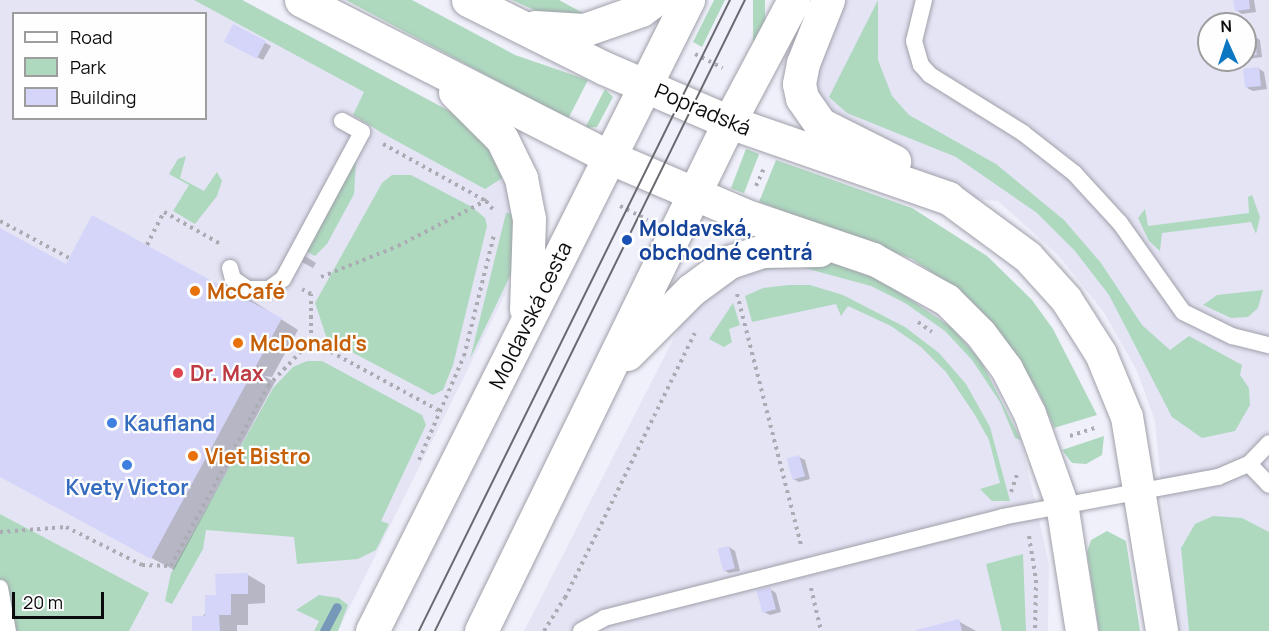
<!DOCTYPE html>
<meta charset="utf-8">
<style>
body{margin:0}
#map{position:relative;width:1269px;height:631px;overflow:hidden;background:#f0f0fb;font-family:Manrope,sans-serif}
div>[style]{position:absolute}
.built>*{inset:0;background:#e4e4f5}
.green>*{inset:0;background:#aed9bf;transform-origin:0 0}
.shadow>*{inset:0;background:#0003}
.stream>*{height:9px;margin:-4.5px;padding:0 4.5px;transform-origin:4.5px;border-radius:4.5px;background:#7698b9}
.building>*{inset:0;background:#d5d5fa;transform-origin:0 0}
.path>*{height:4px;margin-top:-2px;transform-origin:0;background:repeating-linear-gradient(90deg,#ababb4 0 3px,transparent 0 7.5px)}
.roads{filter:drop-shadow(0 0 2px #a0a0aa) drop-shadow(0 0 2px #a0a0aa)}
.service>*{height:16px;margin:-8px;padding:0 8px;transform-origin:8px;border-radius:8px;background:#fff}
.minor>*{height:32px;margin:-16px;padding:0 16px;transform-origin:16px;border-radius:16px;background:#fff}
.tertiary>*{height:33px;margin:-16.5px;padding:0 16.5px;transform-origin:16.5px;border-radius:16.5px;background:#fff}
.tram>*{height:1.5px;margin:-0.75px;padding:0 0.75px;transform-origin:0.75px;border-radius:0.75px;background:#69696f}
.dots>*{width:16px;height:16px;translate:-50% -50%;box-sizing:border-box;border:3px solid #fefefe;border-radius:50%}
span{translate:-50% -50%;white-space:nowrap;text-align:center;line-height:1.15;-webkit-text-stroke:4.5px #fefefe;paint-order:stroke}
.street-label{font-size:21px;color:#0c0c0f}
.transit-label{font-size:21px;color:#164399;font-weight:700}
.left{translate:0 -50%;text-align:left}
.food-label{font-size:21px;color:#c56008;font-weight:700}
.health-label{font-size:21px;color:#be3a42;font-weight:700}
.shop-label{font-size:21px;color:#366cbe;font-weight:700}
.legend{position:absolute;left:12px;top:12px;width:195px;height:108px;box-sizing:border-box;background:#fefefe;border:2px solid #9d9d9e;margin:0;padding:8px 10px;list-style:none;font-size:18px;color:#0c0c0f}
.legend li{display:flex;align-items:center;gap:12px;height:30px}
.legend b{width:30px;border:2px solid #9d9d9e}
.north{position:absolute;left:1197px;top:12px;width:60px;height:60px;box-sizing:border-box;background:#fefefe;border:2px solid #9d9d9e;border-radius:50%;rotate:357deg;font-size:16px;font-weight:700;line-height:24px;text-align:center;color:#0c0c0f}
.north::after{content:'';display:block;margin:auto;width:21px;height:27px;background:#0b76c1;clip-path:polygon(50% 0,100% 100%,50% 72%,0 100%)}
.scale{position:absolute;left:12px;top:592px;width:92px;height:27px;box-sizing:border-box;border:3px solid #0c0c0f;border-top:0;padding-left:8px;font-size:18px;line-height:21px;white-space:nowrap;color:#0c0c0f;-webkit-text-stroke:4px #fefefe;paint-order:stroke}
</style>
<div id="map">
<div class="built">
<div style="clip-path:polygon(evenodd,0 0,243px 0,451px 112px,492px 148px,517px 214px,506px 292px,338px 631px,129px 631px,149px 593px,0 514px,0 0,14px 14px,206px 14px,206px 118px,14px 118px,14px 14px)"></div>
<div style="clip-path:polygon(evenodd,828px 0,1269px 0,1269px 631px,1175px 631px,1155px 421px,1137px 371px,1103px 311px,1058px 255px,998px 201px,948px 198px,820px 124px,807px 49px,828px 0,1209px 24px,1245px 24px,1245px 60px,1209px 60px,1209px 24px)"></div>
<div style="clip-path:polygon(747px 265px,843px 265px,881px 280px,932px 311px,969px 345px,997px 387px,1021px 440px,1049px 564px,1048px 631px,524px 631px,679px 328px,695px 304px)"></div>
</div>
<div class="green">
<div style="clip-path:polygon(194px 0,242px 0,451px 112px,480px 134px,507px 175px,485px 189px,382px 133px,353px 115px,364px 92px)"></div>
<div style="clip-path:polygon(346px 0,412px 0,515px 55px,588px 80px,568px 119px)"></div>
<div style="clip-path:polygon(512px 0,559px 0,592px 18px,552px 18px)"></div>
<div style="clip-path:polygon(714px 0,725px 0,702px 47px,693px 42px)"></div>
<div style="left:753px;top:0;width:12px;height:64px"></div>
<div style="clip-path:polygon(878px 0,878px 60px,892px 96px,909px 115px,996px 164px,1064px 220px,1101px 263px,1142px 325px,1170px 350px,1189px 336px,1242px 365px,1240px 375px,1249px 388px,1250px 405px,1235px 431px,1202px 438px,1172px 417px,1109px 295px,1075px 251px,1037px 213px,956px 157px,847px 113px,829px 97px)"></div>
<div style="clip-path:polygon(605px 89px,613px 97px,597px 127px,585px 128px)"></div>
<div style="left:746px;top:149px;width:14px;height:42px;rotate:21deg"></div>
<div style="clip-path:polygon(186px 156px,180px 178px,204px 191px,217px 172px,222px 181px,217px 196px,195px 224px,173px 211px,189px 185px,169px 174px,178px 159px)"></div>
<div style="clip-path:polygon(356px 160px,354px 194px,327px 244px,315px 256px,306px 251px)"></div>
<div style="clip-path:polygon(776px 160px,912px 208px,987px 256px,1032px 300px,1053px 329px,1097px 415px,1054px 428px,1039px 393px,1006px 341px,955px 288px,912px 259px,759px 202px)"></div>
<div style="clip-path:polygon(392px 175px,411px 175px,472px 207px,485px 218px,487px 226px,453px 365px,443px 390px,433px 395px,327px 339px,315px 303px,382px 183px)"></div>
<div style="clip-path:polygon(1252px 195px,1260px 217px,1256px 234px,1251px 222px,1162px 233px,1160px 251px,1149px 241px,1138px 218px,1145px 209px,1148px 226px,1249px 213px,1248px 197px)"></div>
<div style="clip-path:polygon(506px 213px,517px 214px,511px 274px,470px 359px)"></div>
<div style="clip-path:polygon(817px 258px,881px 280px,951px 327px,981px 361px,1021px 440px,1015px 438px,1000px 402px,972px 360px,945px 331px,905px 303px,871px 286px,801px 267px,744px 271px)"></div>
<div style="clip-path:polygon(788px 285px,810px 285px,843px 295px,905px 327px,939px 353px,966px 384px,990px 427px,1010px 501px,992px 501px,980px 489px,1000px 483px,989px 440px,975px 415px,946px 372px,921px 347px,891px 326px,848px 306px,841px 316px,836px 304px,752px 322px,745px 296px,763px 288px)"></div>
<div style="clip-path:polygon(1263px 290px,1258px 308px,1248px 317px,1231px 318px,1203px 305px,1217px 295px)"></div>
<div style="clip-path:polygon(733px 303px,740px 325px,729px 329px,732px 342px,724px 347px,709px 339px)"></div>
<div style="clip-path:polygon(307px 361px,322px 361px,422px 415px,426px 425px,381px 521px,389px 524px,376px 550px,358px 559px,297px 564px,294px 537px,206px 530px,203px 549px,172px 604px,165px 601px,171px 573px,273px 388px,293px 367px)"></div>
<div style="clip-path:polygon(1104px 436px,1102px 455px,1086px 464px,1072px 463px,1062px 450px)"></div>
<div style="clip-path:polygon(0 514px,149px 593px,129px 631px,0 631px)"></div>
<div style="clip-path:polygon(1213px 516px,1242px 518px,1269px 532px,1269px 631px,1189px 631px,1181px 548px,1195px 524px)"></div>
<div style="clip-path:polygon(1107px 531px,1126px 541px,1140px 631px,1099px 631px,1087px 552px,1091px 540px)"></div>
<div style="clip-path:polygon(1023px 554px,1026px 631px,1002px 631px,986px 564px)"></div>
<div style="clip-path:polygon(319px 595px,339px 598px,348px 605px,338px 631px,314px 631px,319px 621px,296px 610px)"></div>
</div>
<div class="shadow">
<div style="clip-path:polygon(1235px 0,1254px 0,1256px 12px,1242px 14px,1236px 10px)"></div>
<div style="clip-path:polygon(234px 26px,271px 46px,263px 60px,232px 45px)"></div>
<div style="clip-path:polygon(1254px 36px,1260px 40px,1262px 57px,1248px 59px,1245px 57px,1245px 38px)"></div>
<div style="clip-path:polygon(1258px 68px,1264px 72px,1267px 89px,1253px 91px,1247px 88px)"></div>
<div style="clip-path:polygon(0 232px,226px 355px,224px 289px,237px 291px,298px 330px,272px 377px,264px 376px,275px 382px,174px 570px,0 476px)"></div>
<div style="clip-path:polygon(305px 256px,316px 263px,313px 268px,302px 262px)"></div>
<div style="clip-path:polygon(799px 457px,805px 460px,810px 479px,799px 482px,793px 479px)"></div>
<div style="clip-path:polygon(729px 547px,735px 551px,740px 571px,729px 573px,723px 570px)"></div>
<div style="clip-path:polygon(248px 575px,265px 585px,265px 603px,248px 604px,248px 625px,237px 625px,237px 631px,193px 631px,217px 596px)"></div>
<div style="clip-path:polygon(770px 589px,776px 593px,781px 612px,770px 615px,764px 612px)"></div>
<div style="clip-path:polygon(958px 621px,976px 631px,919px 631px)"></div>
</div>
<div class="stream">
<div style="left:324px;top:631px;width:27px;rotate:-62deg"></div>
</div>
<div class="building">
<div style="clip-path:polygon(1233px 0,1249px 0,1250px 9px,1235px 11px)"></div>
<div style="left:233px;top:24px;width:37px;height:20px;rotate:27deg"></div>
<div style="clip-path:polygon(1254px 35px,1257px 55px,1245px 56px,1245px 36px)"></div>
<div style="left:1259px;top:67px;width:19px;height:16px;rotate:84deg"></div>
<div style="clip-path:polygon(92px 215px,223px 287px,225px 283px,238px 290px,236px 294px,282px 318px,151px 559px,0 477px,0 228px,66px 264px)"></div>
<div style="left:799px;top:455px;width:22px;height:13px;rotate:74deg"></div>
<div style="left:729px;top:546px;width:23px;height:12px;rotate:75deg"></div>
<div style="clip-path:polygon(248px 573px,248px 594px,231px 594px,231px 615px,219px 615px,220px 631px,192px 631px,192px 616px,205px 616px,205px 595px,216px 595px,215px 574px)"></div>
<div style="left:770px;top:587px;width:23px;height:14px;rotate:75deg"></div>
<div style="clip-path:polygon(959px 619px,962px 631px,916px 631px,916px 630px)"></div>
</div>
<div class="path">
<div style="left:695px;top:54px;width:31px;rotate:27deg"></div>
<div style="left:383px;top:144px;width:118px;rotate:29deg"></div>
<div style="left:486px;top:201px;width:13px;rotate:51deg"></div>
<div style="left:756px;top:186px;width:22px;rotate:-66deg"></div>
<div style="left:620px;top:206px;width:31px;rotate:27deg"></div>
<div style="left:0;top:221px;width:78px;rotate:28.2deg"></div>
<div style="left:147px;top:245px;width:37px;rotate:-63deg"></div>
<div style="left:164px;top:212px;width:67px;rotate:29.6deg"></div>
<div style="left:321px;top:277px;width:83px;rotate:-21.9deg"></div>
<div style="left:398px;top:246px;width:100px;rotate:-27.3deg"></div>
<div style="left:737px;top:294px;width:260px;rotate:75.7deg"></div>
<div style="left:918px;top:322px;width:17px;rotate:36deg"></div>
<div style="left:311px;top:341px;width:147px;rotate:28.5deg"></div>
<div style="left:1070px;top:436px;width:28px;rotate:-18deg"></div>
<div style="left:419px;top:460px;width:113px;rotate:-66.6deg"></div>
<div style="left:464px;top:356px;width:125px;rotate:-76.1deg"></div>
<div style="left:1011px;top:492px;width:18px;rotate:-71deg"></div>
<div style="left:0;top:532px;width:66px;rotate:-4.3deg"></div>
<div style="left:66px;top:527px;width:85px;rotate:26.6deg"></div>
<div style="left:142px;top:565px;width:29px;rotate:2deg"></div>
<div style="left:171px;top:566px;width:204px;rotate:-61.7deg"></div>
<div style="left:268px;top:386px;width:62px;rotate:-46.3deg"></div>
<div style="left:311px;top:341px;width:47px;rotate:-90deg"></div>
<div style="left:311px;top:294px;width:10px;rotate:-151deg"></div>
<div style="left:1029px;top:536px;width:45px;rotate:81deg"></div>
<div style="left:1036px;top:580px;width:51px;rotate:91.1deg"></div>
<div style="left:811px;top:588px;width:44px;rotate:76.9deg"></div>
<div style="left:544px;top:631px;width:39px;rotate:-58deg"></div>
<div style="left:565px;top:598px;width:295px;rotate:-63.9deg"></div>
</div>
<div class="roads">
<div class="service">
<div style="left:924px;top:0;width:42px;rotate:103.7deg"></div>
<div style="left:914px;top:41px;width:25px;rotate:74deg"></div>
<div style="left:921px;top:65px;width:13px;rotate:48deg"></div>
<div style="left:930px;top:75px;width:110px;rotate:31.9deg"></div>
<div style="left:1023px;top:133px;width:65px;rotate:38.1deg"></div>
<div style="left:1074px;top:173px;width:68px;rotate:47.4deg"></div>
<div style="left:1120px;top:223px;width:109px;rotate:54.7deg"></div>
<div style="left:1183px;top:312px;width:55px;rotate:26.1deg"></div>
<div style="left:1232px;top:336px;width:38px;rotate:14deg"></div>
<div style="left:230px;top:268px;width:11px;rotate:75deg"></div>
<div style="left:233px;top:279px;width:18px;rotate:34deg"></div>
<div style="left:248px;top:289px;width:21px"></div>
<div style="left:269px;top:289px;width:17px;rotate:-36deg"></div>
<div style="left:283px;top:279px;width:167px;rotate:-61.7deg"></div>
<div style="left:362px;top:132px;width:23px;rotate:-151deg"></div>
<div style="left:1249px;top:464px;width:29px;rotate:-46deg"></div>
<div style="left:0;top:588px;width:44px;rotate:79.5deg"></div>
<div style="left:581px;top:631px;width:26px;rotate:-29deg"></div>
<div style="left:604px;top:618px;width:411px;rotate:-14.2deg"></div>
<div style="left:1002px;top:517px;width:220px;rotate:-10.5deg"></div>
<div style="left:1218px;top:477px;width:34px;rotate:-23deg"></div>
<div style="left:1249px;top:464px;width:29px;rotate:46deg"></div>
</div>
<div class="minor">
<div style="left:948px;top:198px;width:99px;rotate:36.4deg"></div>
<div style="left:1028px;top:257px;width:57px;rotate:47.9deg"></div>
<div style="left:1066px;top:299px;width:65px;rotate:57.5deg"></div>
<div style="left:1101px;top:354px;width:68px;rotate:67.6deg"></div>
<div style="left:1127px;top:417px;width:217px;rotate:80.7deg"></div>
<div style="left:873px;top:259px;width:85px;rotate:29deg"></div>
<div style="left:947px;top:300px;width:48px;rotate:45deg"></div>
<div style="left:981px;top:334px;width:44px;rotate:53.4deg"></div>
<div style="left:1007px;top:369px;width:51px;rotate:62.9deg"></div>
<div style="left:1030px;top:414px;width:96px;rotate:70.4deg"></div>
<div style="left:1062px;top:504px;width:129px;rotate:81.1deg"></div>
</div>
<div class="tertiary">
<div style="left:301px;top:0;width:346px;rotate:27deg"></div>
<div style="left:609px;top:157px;width:147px;rotate:23.2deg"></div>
<div style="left:744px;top:215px;width:136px;rotate:18.8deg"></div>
<div style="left:468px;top:0;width:152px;rotate:26.6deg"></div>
<div style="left:604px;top:68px;width:136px;rotate:23.4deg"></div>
<div style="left:729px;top:122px;width:232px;rotate:19.1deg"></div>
<div style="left:828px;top:0;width:68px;rotate:111.6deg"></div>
<div style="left:803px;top:63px;width:21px;rotate:101deg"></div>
<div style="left:799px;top:84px;width:14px;rotate:78deg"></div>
<div style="left:802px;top:98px;width:32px;rotate:55deg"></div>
<div style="left:820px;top:124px;width:83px;rotate:26.6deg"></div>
<div style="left:535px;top:27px;width:49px;rotate:3.5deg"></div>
<div style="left:584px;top:30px;width:60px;rotate:-19.3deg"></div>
<div style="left:641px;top:10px;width:17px;rotate:-36deg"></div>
<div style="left:455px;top:92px;width:66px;rotate:45deg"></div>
<div style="left:502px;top:139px;width:43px;rotate:64deg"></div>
<div style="left:521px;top:178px;width:42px;rotate:79deg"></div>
<div style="left:529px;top:219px;width:90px;rotate:91.9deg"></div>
<div style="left:627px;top:354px;width:91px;rotate:-45deg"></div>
<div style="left:691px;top:290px;width:47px;rotate:-36.4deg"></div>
<div style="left:729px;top:262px;width:36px;rotate:-18deg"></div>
<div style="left:763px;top:251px;width:56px;rotate:-1deg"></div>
<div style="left:372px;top:631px;width:706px;rotate:-63.4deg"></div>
<div style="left:481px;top:631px;width:566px;rotate:-64.02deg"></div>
<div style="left:729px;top:122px;width:138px;rotate:-62deg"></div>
</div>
</div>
<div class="tram">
<div style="left:419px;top:631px;width:703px;rotate:-63.76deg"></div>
<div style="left:435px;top:631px;width:703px;rotate:-63.84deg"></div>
</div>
<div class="dots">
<div style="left:627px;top:240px;background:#1a4fb4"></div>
<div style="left:195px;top:291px;background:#e8710a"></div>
<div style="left:238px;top:343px;background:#e8710a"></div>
<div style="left:178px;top:373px;background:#e0444e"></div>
<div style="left:112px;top:423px;background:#3f7fe0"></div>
<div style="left:193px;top:456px;background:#e8710a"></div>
<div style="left:127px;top:465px;background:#3f7fe0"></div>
</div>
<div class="street-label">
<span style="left:703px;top:109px;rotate:23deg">Popradská</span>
<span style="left:530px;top:315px;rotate:-64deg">Moldavská cesta</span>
</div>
<div class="transit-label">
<span class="left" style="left:639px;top:240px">Moldavská,<br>obchodné centrá</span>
</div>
<div class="food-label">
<span class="left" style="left:207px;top:291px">McCafé</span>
<span class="left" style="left:250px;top:343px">McDonald's</span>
<span class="left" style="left:205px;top:456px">Viet Bistro</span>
</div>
<div class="health-label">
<span class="left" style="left:190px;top:373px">Dr. Max</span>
</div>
<div class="shop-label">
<span class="left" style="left:124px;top:423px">Kaufland</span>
<span style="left:127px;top:487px">Kvety Victor</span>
</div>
<ul class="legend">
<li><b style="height:8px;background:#fff"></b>Road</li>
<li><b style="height:16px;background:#aed9bf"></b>Park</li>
<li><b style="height:16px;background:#d5d5fa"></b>Building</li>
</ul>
<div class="north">N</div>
<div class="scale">20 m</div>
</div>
